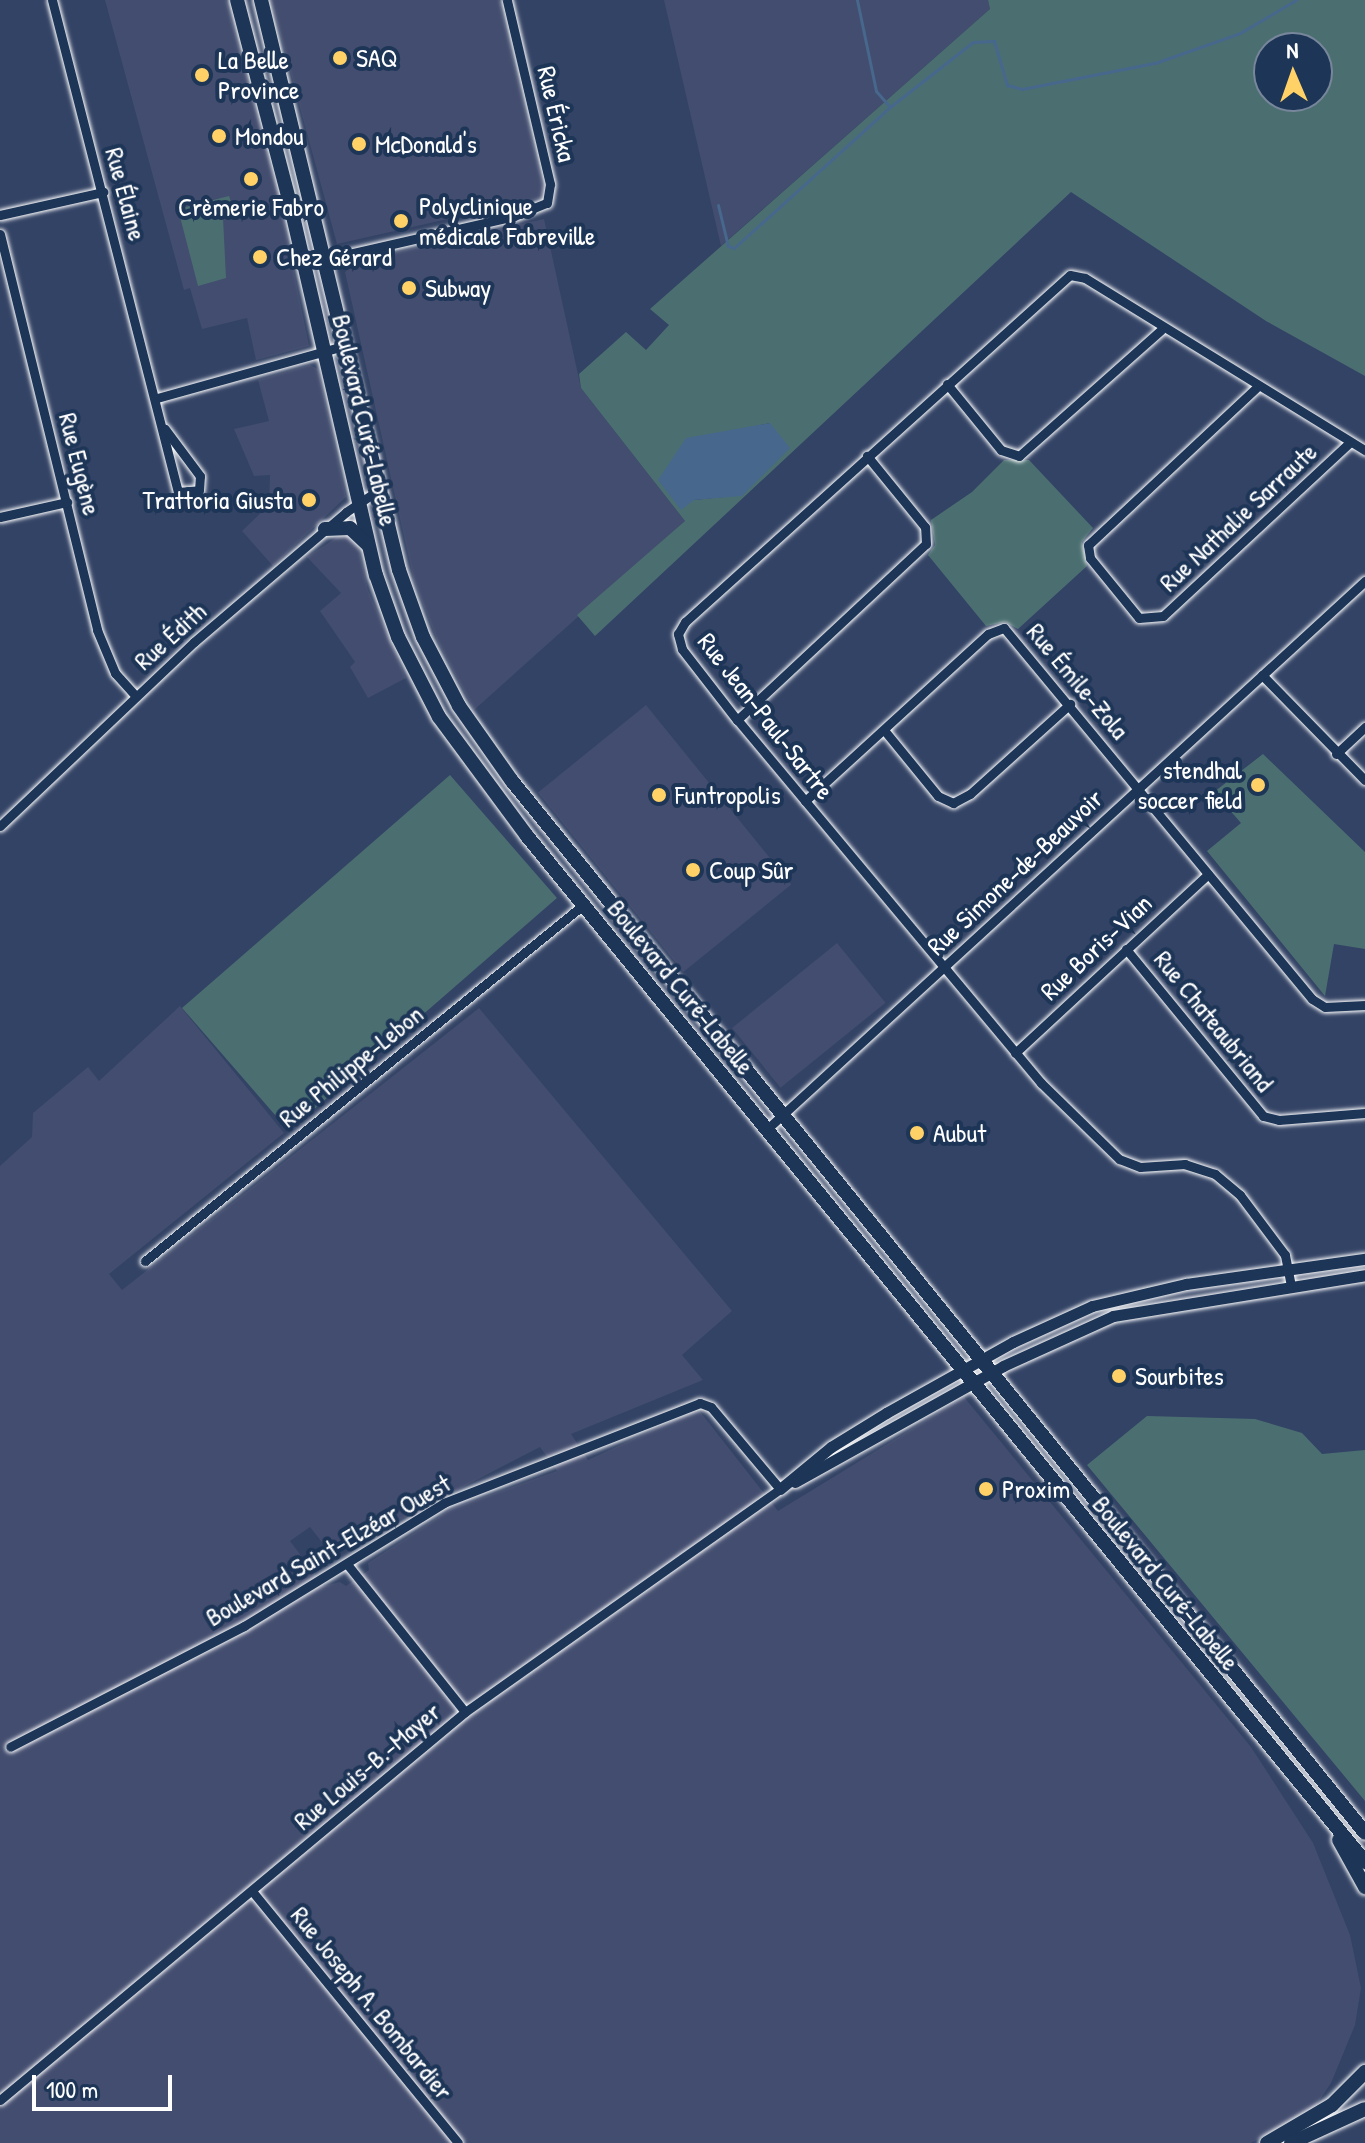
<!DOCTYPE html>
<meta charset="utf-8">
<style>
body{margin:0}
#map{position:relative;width:1365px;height:2143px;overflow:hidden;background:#334365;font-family:"Patrick Hand",sans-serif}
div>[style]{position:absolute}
.built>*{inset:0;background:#434d6f;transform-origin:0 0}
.green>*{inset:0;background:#4b6f71;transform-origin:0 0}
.water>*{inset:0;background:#47678d}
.stream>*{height:3px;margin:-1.5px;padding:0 1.5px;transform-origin:1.5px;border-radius:1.5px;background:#47678d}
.roads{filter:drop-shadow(0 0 2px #fff) drop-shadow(0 0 2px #fff)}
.minor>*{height:9px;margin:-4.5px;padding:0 4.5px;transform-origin:4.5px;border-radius:4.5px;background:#1d3557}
.tertiary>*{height:11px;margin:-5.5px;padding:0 5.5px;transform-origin:5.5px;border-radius:5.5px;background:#1d3557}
.primary>*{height:14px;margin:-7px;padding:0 7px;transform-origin:7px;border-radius:7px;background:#1d3557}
.dots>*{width:22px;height:22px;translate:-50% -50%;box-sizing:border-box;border:4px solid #1d3557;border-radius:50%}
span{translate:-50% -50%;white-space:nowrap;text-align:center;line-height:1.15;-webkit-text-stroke:8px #1d3557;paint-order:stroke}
.poi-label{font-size:26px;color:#fff}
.left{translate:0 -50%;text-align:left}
.right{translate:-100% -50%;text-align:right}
.street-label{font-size:26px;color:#fff}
.north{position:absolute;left:1253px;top:32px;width:80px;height:80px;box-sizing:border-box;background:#1d3557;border:2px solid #77869a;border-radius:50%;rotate:358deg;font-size:22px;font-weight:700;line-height:32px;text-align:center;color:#fff}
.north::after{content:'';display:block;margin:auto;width:28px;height:36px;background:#ffd166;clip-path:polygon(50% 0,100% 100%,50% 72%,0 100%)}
.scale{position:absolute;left:32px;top:2075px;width:140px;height:36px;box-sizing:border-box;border:4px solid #fff;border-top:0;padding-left:10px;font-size:24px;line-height:28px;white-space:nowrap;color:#fff;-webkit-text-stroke:6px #1d3557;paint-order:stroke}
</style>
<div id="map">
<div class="built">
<div style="clip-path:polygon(105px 0,226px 0,278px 193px,309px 346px,256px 360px,247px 318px,202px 329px,190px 288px,184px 290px)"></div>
<div style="clip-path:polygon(271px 0,499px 0,543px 187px,541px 198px,337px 244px)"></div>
<div style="clip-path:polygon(664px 0,988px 0,990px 9px,721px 246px)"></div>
<div style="clip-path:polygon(544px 219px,581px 388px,685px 521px,474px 710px,437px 640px,414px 581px,345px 272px,357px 261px)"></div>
<div style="clip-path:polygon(310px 365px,318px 369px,346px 497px,273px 566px,242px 531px,269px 505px,270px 475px,254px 476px,234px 429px,269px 421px,258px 380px)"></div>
<div style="clip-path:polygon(345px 532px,357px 541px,368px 590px,406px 678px,368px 698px,350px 667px,355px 662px,320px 611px,341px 593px,307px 557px)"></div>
<div style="left:646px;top:705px;width:231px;height:139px;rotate:51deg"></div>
<div style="left:837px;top:943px;width:77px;height:135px;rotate:51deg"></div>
<div style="clip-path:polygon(evenodd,180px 1006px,284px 1133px,109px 1274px,122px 1290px,479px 1008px,732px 1311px,682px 1355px,703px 1380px,571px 1434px,588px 1460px,698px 1409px,778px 1511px,964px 1397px,1251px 1747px,1313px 1843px,1350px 1935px,1361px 1988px,1355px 2025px,1331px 2083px,1315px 2107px,1251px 2143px,0 2143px,0 1166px,32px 1137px,33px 1113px,88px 1067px,99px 1081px,180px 1006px,540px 1447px,557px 1471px,451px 1509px,368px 1563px,369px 1570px,346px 1586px,340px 1582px,324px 1586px,290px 1541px,310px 1527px,332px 1555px,540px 1447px)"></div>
</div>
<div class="green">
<div style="clip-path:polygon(evenodd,988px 0,1365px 0,1365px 376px,1266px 321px,1071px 192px,595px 636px,577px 615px,685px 521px,581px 388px,579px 374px,626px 332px,646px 350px,669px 325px,650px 309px,990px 9px,988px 0,1269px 48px,1317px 48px,1317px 96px,1269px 96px,1269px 48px,988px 0,770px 423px,742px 495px,694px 500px,746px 428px,770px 423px)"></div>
<div style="clip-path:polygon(229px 196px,232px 205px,223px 218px,226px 278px,198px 286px,178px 209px)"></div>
<div style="clip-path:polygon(1004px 460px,1029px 460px,1093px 528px,1082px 542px,1087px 566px,1018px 629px,1005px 622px,986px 626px,928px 555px,935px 545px,931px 520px,972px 492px)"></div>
<div style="clip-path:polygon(1263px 754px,1365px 852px,1365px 949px,1334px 944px,1325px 996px,1207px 851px,1241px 823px,1214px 792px)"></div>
<div style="left:450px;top:775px;width:163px;height:355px;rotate:49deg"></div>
<div style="clip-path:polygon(1147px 1416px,1255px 1419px,1302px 1433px,1322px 1454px,1365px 1450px,1365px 1801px,1087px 1465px)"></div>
</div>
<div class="water">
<div style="clip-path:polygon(770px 423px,790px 448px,742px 496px,694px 500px,681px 510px,658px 480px,686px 438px)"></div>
</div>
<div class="stream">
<div style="left:857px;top:0;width:93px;rotate:78.2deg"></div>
<div style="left:876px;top:91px;width:21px;rotate:49deg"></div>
<div style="left:718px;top:205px;width:42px;rotate:76.3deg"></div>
<div style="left:728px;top:246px;width:6px;rotate:18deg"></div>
<div style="left:734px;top:248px;width:210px;rotate:-42.1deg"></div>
<div style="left:890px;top:107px;width:105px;rotate:-38.1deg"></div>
<div style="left:973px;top:42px;width:21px;rotate:-3deg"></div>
<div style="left:994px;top:41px;width:46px;rotate:73.5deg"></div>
<div style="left:1007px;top:85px;width:16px;rotate:15deg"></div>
<div style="left:1022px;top:89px;width:136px;rotate:-11.1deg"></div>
<div style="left:1155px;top:63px;width:90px;rotate:-19.4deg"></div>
<div style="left:1240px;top:33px;width:65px;rotate:-30.5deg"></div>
</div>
<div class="roads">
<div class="minor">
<div style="left:52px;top:0;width:508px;rotate:75.64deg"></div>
<div style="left:178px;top:492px;width:21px;rotate:-5deg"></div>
<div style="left:199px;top:490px;width:14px;rotate:-86deg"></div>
<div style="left:200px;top:476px;width:59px;rotate:-126.7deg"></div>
<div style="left:0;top:215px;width:106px;rotate:-12.6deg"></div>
<div style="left:0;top:234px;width:408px;rotate:76.2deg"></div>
<div style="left:97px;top:630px;width:47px;rotate:67.3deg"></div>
<div style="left:115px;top:673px;width:31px;rotate:48deg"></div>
<div style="left:327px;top:259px;width:192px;rotate:-12.9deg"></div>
<div style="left:514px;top:216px;width:35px;rotate:-22deg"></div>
<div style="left:547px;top:203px;width:19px;rotate:-81deg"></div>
<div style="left:550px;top:184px;width:189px;rotate:-103.2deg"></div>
<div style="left:947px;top:384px;width:85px;rotate:50.7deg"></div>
<div style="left:1001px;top:450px;width:19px;rotate:18deg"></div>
<div style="left:1019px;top:456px;width:190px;rotate:-41.6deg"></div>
<div style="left:1256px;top:388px;width:230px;rotate:136.9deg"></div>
<div style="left:1088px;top:545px;width:13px;rotate:81deg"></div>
<div style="left:1090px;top:558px;width:77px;rotate:50.8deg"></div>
<div style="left:1139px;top:618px;width:24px;rotate:-5deg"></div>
<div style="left:1163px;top:616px;width:255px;rotate:-42.9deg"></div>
<div style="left:157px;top:398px;width:197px;rotate:-15.6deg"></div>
<div style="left:0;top:517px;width:69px;rotate:-12.6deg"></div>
<div style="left:1262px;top:675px;width:147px;rotate:45.6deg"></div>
<div style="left:737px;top:720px;width:258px;rotate:-43deg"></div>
<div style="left:926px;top:544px;width:17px;rotate:-93deg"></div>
<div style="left:925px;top:527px;width:92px;rotate:-129.2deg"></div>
<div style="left:884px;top:730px;width:85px;rotate:50.7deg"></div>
<div style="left:938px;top:796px;width:17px;rotate:25deg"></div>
<div style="left:953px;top:803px;width:19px;rotate:-28deg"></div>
<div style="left:970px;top:794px;width:135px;rotate:-42deg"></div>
<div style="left:1336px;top:754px;width:40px;rotate:-43deg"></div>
<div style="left:805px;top:801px;width:248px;rotate:-42.4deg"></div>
<div style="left:988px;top:634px;width:17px;rotate:-21deg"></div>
<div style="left:1004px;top:628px;width:482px;rotate:50.3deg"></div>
<div style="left:1312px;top:999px;width:15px;rotate:32deg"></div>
<div style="left:1325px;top:1007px;width:40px;rotate:-2.9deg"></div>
<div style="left:0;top:826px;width:267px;rotate:-43.5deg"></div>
<div style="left:194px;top:642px;width:200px;rotate:-40.5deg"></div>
<div style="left:346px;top:512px;width:40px;rotate:-34deg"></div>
<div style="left:1126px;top:949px;width:216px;rotate:50.6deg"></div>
<div style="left:1263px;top:1116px;width:16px;rotate:14deg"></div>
<div style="left:1279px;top:1120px;width:86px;rotate:-4.7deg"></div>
<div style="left:1015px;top:1053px;width:263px;rotate:-42.8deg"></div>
<div style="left:766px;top:1130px;width:813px;rotate:-42.51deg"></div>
<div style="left:145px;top:1261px;width:564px;rotate:-39.1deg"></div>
<div style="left:1291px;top:1286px;width:32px;rotate:-101deg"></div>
<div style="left:1285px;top:1255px;width:75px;rotate:-126.9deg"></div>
<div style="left:1240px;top:1195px;width:33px;rotate:-140deg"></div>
<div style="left:1215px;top:1174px;width:32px;rotate:-162deg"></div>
<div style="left:1185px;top:1164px;width:45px;rotate:176.2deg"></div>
<div style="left:1140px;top:1167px;width:22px;rotate:-159deg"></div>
<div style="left:1119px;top:1159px;width:109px;rotate:-135.7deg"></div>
<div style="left:1041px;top:1083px;width:473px;rotate:-129.9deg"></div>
<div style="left:737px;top:720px;width:90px;rotate:-127.8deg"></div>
<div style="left:682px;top:649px;width:16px;rotate:-105deg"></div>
<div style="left:678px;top:634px;width:14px;rotate:-60deg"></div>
<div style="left:685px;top:622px;width:518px;rotate:-42.03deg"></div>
<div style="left:1070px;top:275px;width:15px;rotate:11deg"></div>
<div style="left:1085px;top:278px;width:329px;rotate:31.6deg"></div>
<div style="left:347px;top:1564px;width:189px;rotate:51.4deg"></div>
<div style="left:252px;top:1891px;width:325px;rotate:50.7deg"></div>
<div style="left:0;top:2100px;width:606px;rotate:-39.84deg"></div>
<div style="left:465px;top:1712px;width:386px;rotate:-35.3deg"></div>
<div style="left:780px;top:1489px;width:107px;rotate:-130.1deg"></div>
<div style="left:711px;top:1407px;width:12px;rotate:-160deg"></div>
<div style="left:700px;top:1403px;width:275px;rotate:158.7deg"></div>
<div style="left:444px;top:1503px;width:235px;rotate:148.4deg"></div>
<div style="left:244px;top:1626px;width:263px;rotate:152.7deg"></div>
</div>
<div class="tertiary">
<div style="left:795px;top:1482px;width:238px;rotate:-29.1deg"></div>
<div style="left:1003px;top:1366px;width:121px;rotate:-24.4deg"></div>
<div style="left:1113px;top:1316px;width:255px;rotate:-9.2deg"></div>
<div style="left:780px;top:1489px;width:66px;rotate:-39.5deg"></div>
<div style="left:831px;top:1447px;width:65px;rotate:-31.7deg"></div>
<div style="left:886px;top:1413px;width:145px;rotate:-29.2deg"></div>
<div style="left:1013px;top:1342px;width:87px;rotate:-24.5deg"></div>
<div style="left:1092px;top:1306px;width:97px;rotate:-13.2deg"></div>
<div style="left:1186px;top:1284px;width:181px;rotate:-8deg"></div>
</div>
<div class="primary">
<div style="left:237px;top:0;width:206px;rotate:75.4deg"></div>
<div style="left:289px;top:199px;width:386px;rotate:77deg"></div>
<div style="left:376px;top:575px;width:66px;rotate:70.5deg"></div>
<div style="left:398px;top:637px;width:90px;rotate:62.9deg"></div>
<div style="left:439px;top:717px;width:148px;rotate:53.5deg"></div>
<div style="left:527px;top:836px;width:1325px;rotate:50.76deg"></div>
<div style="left:261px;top:0;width:586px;rotate:76.39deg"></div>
<div style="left:399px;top:570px;width:71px;rotate:70.3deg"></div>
<div style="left:423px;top:637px;width:78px;rotate:62.4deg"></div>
<div style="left:459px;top:706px;width:92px;rotate:54.8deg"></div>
<div style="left:512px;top:781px;width:1354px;rotate:50.96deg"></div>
<div style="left:325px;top:529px;width:25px;rotate:-2deg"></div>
<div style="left:350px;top:528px;width:25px;rotate:43deg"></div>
<div style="left:1339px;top:1840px;width:54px;rotate:61deg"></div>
<div style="left:1267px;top:2143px;width:75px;rotate:-30.3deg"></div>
<div style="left:1332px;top:2105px;width:47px;rotate:-45deg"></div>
<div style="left:1291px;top:2143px;width:81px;rotate:-24.7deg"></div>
</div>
</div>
<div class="dots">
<div style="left:340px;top:58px;background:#ffd166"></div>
<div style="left:202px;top:75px;background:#ffd166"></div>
<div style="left:219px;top:136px;background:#ffd166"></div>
<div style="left:359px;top:144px;background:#ffd166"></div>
<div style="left:251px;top:179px;background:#ffd166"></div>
<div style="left:401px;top:221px;background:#ffd166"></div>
<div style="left:260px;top:257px;background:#ffd166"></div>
<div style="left:409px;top:288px;background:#ffd166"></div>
<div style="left:309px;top:500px;background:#ffd166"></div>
<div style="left:1258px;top:785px;background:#ffd166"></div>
<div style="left:659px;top:795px;background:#ffd166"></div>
<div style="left:693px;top:870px;background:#ffd166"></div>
<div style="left:917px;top:1133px;background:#ffd166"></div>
<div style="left:1119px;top:1376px;background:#ffd166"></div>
<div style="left:986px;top:1489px;background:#ffd166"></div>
</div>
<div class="poi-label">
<span class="left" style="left:356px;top:58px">SAQ</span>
<span class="left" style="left:218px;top:75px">La Belle<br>Province</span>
<span class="left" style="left:235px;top:136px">Mondou</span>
<span class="left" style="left:375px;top:144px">McDonald's</span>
<span class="left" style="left:419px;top:221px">Polyclinique<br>médicale Fabreville</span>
<span style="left:251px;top:207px">Crèmerie Fabro</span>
<span class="left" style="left:276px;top:257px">Chez Gérard</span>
<span class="left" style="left:425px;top:288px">Subway</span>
<span class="right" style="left:293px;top:500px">Trattoria Giusta</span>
<span class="right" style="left:1242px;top:785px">stendhal<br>soccer field</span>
<span class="left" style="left:675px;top:795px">Funtropolis</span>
<span class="left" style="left:709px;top:870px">Coup Sûr</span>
<span class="left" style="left:933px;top:1133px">Aubut</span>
<span class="left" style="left:1135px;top:1376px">Sourbites</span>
<span class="left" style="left:1002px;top:1489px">Proxim</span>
</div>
<div class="street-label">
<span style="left:557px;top:114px;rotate:77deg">Rue Éricka</span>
<span style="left:126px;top:194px;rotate:75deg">Rue Élaine</span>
<span style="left:365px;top:420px;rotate:77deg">Boulevard Curé-Labelle</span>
<span style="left:80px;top:464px;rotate:76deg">Rue Eugène</span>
<span style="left:1238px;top:517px;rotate:-43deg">Rue Nathalie Sarraute</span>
<span style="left:170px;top:636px;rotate:-42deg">Rue Édith</span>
<span style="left:1078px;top:681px;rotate:50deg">Rue Émile-Zola</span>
<span style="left:766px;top:716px;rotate:52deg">Rue Jean-Paul-Sartre</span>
<span style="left:1015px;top:872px;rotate:-43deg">Rue Simone-de-Beauvoir</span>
<span style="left:1096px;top:947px;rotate:-43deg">Rue Boris-Vian</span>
<span style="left:681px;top:987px;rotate:51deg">Boulevard Curé-Labelle</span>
<span style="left:1214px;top:1021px;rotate:51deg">Rue Chateaubriand</span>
<span style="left:351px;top:1066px;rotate:-39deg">Rue Philippe-Lebon</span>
<span style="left:328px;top:1550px;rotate:-30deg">Boulevard Saint-Elzéar Ouest</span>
<span style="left:1166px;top:1583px;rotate:51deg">Boulevard Curé-Labelle</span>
<span style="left:367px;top:1766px;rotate:-40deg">Rue Louis-B.-Mayer</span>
<span style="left:372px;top:2003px;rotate:51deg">Rue Joseph A. Bombardier</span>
</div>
<div class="north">N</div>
<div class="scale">100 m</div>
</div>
